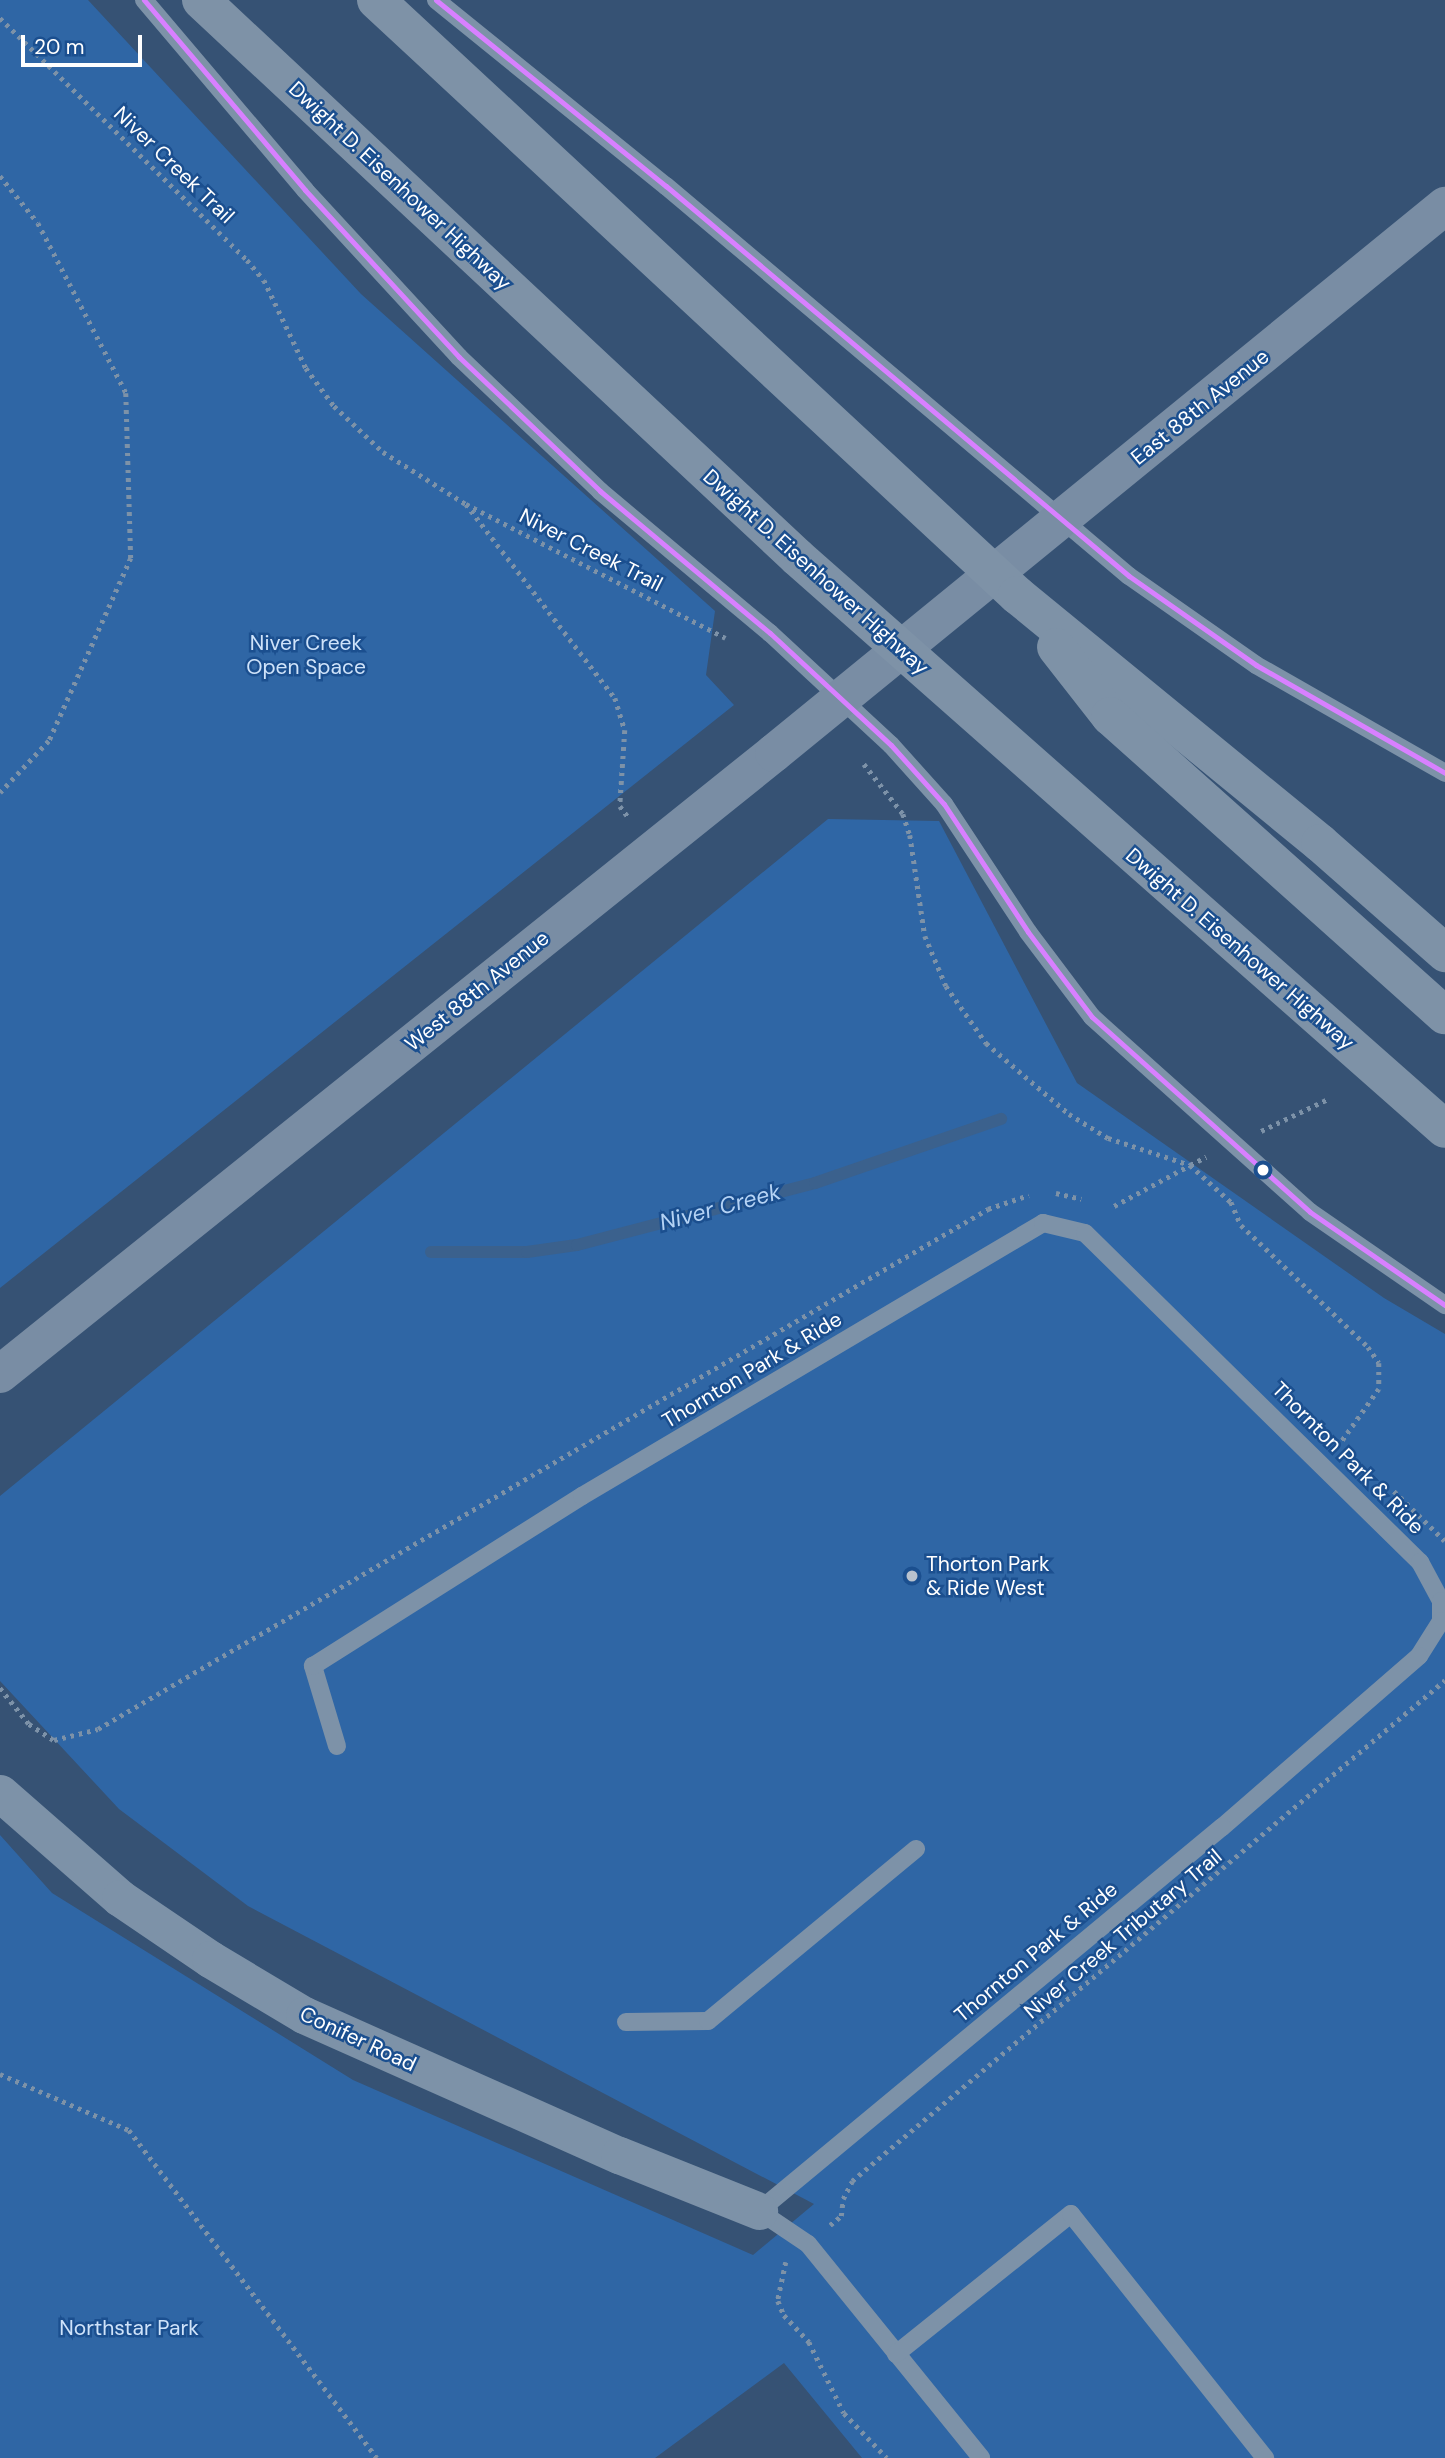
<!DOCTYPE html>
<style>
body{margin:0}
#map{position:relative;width:1445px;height:2458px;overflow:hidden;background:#365274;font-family:"DM Sans",sans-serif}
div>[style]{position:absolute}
.green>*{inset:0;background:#2f66a5}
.stream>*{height:12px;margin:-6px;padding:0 6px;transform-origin:6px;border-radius:6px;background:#3b618d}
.path>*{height:4.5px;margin-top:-2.25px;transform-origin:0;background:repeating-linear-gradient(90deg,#7d92a8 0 3.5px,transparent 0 8.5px)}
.service>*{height:18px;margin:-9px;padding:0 9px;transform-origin:9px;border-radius:9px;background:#7d92a8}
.minor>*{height:37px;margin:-18.5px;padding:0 18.5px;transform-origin:18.5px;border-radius:18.5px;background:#7d92a8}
.secondary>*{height:38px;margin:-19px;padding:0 19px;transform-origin:19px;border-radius:19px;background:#798da4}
.motorway>*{height:38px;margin:-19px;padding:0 19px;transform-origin:19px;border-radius:19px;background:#7e92a7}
.bus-1>*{height:5px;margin:-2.5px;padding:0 2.5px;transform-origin:2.5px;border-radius:2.5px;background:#d880ff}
.dots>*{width:19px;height:19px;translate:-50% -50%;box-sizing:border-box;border:4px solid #1b4f8f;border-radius:50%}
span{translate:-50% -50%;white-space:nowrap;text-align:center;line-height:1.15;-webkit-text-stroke:5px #1b4f8f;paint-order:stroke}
.street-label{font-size:21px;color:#fff}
.park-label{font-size:21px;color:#cfe3fa}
.poi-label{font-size:21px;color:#fff}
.left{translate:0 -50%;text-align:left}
.water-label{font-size:23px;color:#b5d3f5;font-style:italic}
.scale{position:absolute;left:21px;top:35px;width:121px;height:32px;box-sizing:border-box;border:4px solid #fff;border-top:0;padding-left:9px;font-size:21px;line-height:24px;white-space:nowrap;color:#fff;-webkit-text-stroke:5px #1b4f8f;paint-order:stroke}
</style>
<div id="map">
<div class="green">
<div style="clip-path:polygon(0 0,88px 0,361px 294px,715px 611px,706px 675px,734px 705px,0 1288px)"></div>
<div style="clip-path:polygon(828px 819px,939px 821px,1077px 1083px,1384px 1298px,1445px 1334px,1445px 2458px,862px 2458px,784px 2363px,655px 2458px,0 2458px,0 1835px,52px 1893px,353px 2080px,753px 2255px,814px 2204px,248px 1906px,119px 1809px,0 1681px,0 1496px)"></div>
</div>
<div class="stream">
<div style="left:431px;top:1252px;width:96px"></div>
<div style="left:527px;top:1252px;width:50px;rotate:-8deg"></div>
<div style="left:577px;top:1245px;width:246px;rotate:-14.6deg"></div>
<div style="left:815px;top:1183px;width:197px;rotate:-19deg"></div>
</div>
<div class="path">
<div style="left:0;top:18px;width:346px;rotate:44.4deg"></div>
<div style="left:247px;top:260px;width:26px;rotate:50deg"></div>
<div style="left:264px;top:280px;width:98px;rotate:64.5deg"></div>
<div style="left:306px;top:368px;width:47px;rotate:53.6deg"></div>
<div style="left:334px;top:406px;width:67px;rotate:43.2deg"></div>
<div style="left:383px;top:452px;width:98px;rotate:32.1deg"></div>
<div style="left:466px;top:504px;width:292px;rotate:27.3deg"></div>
<div style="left:0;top:176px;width:60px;rotate:51deg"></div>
<div style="left:38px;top:223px;width:191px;rotate:62.6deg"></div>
<div style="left:126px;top:393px;width:165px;rotate:88.3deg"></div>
<div style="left:131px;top:558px;width:201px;rotate:114.1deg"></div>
<div style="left:49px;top:741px;width:71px;rotate:133.3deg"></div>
<div style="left:466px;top:504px;width:245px;rotate:52.5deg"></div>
<div style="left:615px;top:698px;width:34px;rotate:73deg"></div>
<div style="left:625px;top:730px;width:76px;rotate:93.8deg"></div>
<div style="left:620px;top:806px;width:15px;rotate:53deg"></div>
<div style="left:864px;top:764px;width:63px;rotate:52deg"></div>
<div style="left:903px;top:814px;width:22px;rotate:72deg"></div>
<div style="left:910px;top:835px;width:102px;rotate:81.6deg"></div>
<div style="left:925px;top:936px;width:54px;rotate:67.2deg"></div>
<div style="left:946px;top:986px;width:70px;rotate:54.9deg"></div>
<div style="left:986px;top:1043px;width:109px;rotate:40.5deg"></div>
<div style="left:1069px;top:1114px;width:46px;rotate:31.6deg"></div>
<div style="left:1108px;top:1138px;width:86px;rotate:18.2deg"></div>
<div style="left:1190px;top:1165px;width:18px;rotate:-27deg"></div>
<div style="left:1261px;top:1131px;width:76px;rotate:-25.6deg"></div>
<div style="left:1056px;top:1193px;width:26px;rotate:13deg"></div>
<div style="left:1114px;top:1206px;width:86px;rotate:-28.3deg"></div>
<div style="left:1190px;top:1165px;width:55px;rotate:42.1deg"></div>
<div style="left:1231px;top:1202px;width:25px;rotate:67deg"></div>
<div style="left:1241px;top:1225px;width:176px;rotate:43.8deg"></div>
<div style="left:1368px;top:1347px;width:19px;rotate:55deg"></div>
<div style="left:1379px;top:1363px;width:26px;rotate:90deg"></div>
<div style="left:1379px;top:1389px;width:64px;rotate:125.4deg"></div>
<div style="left:1394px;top:1491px;width:71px;rotate:44.4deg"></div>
<div style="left:0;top:1688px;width:46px;rotate:51.1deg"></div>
<div style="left:29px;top:1724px;width:30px;rotate:33deg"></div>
<div style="left:54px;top:1740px;width:45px;rotate:-14deg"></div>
<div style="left:98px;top:1729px;width:1031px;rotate:-30.3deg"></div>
<div style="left:988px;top:1209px;width:43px;rotate:-18.9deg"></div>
<div style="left:0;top:2074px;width:141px;rotate:23.5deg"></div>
<div style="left:129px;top:2130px;width:411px;rotate:52.9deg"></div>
<div style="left:830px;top:2225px;width:14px;rotate:-39deg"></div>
<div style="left:841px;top:2216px;width:17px;rotate:-83deg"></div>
<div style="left:843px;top:2199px;width:20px;rotate:-63deg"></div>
<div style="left:852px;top:2181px;width:776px;rotate:-40.19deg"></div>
<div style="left:786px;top:2262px;width:40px;rotate:102deg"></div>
<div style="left:778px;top:2301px;width:15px;rotate:67deg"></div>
<div style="left:784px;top:2315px;width:37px;rotate:47deg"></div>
<div style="left:809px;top:2342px;width:79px;rotate:63.8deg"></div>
<div style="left:844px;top:2413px;width:62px;rotate:46.3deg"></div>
</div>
<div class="service">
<div style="left:144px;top:0;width:249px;rotate:49.7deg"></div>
<div style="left:305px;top:190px;width:227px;rotate:47.3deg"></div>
<div style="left:459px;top:357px;width:195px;rotate:43.5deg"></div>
<div style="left:600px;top:491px;width:222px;rotate:39.9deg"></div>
<div style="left:770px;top:633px;width:165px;rotate:42.8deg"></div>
<div style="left:891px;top:745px;width:79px;rotate:48.1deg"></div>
<div style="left:944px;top:804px;width:153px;rotate:56.7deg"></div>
<div style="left:1028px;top:932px;width:106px;rotate:53deg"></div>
<div style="left:1092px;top:1017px;width:292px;rotate:41.8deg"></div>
<div style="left:1310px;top:1212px;width:164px;rotate:34.6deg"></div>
<div style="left:436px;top:0;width:296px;rotate:39deg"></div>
<div style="left:666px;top:186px;width:605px;rotate:40.11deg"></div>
<div style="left:1129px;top:576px;width:155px;rotate:35deg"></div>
<div style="left:1256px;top:665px;width:218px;rotate:29.7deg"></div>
<div style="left:337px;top:1746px;width:84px;rotate:-106.7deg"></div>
<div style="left:313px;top:1666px;width:318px;rotate:-32.3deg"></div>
<div style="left:582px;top:1496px;width:536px;rotate:-30.63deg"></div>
<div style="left:1043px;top:1223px;width:43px;rotate:13.4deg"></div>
<div style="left:1085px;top:1233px;width:470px;rotate:44.5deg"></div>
<div style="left:1420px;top:1562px;width:44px;rotate:61.7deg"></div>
<div style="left:1441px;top:1601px;width:20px;rotate:90deg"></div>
<div style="left:1441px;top:1621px;width:41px;rotate:122.2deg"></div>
<div style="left:1419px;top:1656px;width:261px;rotate:139deg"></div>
<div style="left:1222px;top:1827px;width:602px;rotate:140.33deg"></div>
<div style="left:759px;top:2211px;width:59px;rotate:34deg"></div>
<div style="left:808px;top:2244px;width:275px;rotate:51deg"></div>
<div style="left:626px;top:2022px;width:82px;rotate:-0.7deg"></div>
<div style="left:708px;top:2021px;width:270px;rotate:-39.6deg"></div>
<div style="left:896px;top:2354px;width:224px;rotate:-38.7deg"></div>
<div style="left:1071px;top:2214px;width:312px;rotate:51.5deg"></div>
</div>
<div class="minor">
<div style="left:0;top:1793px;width:159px;rotate:41.2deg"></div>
<div style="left:120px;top:1898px;width:109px;rotate:34.1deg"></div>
<div style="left:210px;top:1959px;width:109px;rotate:30.8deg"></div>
<div style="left:304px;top:2015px;width:345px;rotate:24deg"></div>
<div style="left:619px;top:2155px;width:151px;rotate:21.8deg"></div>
</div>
<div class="secondary">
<div style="left:0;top:1374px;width:992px;rotate:-38.74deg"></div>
<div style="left:774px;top:753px;width:866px;rotate:-39.19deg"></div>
</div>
<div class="motorway">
<div style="left:201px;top:0;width:816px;rotate:43.06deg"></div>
<div style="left:797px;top:557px;width:864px;rotate:41.44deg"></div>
<div style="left:376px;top:0;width:875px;rotate:42.87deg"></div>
<div style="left:1017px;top:595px;width:392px;rotate:39.3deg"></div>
<div style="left:1320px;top:843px;width:167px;rotate:41.3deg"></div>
<div style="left:1056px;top:647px;width:88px;rotate:52deg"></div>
<div style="left:1110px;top:716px;width:449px;rotate:41.8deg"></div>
</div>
<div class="bus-1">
<div style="left:144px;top:0;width:249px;rotate:49.7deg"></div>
<div style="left:305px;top:190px;width:227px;rotate:47.3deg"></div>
<div style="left:459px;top:357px;width:195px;rotate:43.5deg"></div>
<div style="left:600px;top:491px;width:222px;rotate:39.9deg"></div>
<div style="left:770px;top:633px;width:165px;rotate:42.8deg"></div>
<div style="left:891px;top:745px;width:79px;rotate:48.1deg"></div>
<div style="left:944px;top:804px;width:153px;rotate:56.7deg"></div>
<div style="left:1028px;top:932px;width:106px;rotate:53deg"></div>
<div style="left:1092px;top:1017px;width:292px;rotate:41.8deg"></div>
<div style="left:1310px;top:1212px;width:164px;rotate:34.6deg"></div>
<div style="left:436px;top:0;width:296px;rotate:39deg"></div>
<div style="left:666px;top:186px;width:605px;rotate:40.11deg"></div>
<div style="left:1129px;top:576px;width:155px;rotate:35deg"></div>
<div style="left:1256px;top:665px;width:218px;rotate:29.7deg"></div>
</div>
<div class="dots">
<div style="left:1263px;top:1170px;background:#fff"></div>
<div style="left:912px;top:1576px;background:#b9c2ce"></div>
</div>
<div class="street-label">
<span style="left:174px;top:165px;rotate:44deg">Niver Creek Trail</span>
<span style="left:400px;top:186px;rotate:43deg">Dwight D. Eisenhower Highway</span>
<span style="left:1200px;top:407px;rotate:-39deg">East 88th Avenue</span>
<span style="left:591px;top:550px;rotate:27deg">Niver Creek Trail</span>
<span style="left:816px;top:572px;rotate:42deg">Dwight D. Eisenhower Highway</span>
<span style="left:1240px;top:949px;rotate:41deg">Dwight D. Eisenhower Highway</span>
<span style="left:477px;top:991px;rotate:-39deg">West 88th Avenue</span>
<span style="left:752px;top:1370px;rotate:-31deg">Thornton Park &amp; Ride</span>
<span style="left:1348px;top:1458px;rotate:45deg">Thornton Park &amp; Ride</span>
<span style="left:1123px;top:1934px;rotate:-40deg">Niver Creek Tributary Trail</span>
<span style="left:1036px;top:1952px;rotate:-40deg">Thornton Park &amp; Ride</span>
<span style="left:358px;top:2039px;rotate:25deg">Conifer Road</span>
</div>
<div class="park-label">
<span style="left:306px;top:655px">Niver Creek<br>Open Space</span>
<span style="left:129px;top:2328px">Northstar Park</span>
</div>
<div class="poi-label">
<span class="left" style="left:926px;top:1576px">Thorton Park<br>&amp; Ride West</span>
</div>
<div class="water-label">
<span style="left:720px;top:1207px;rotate:-15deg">Niver Creek</span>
</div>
<div class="scale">20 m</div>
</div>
